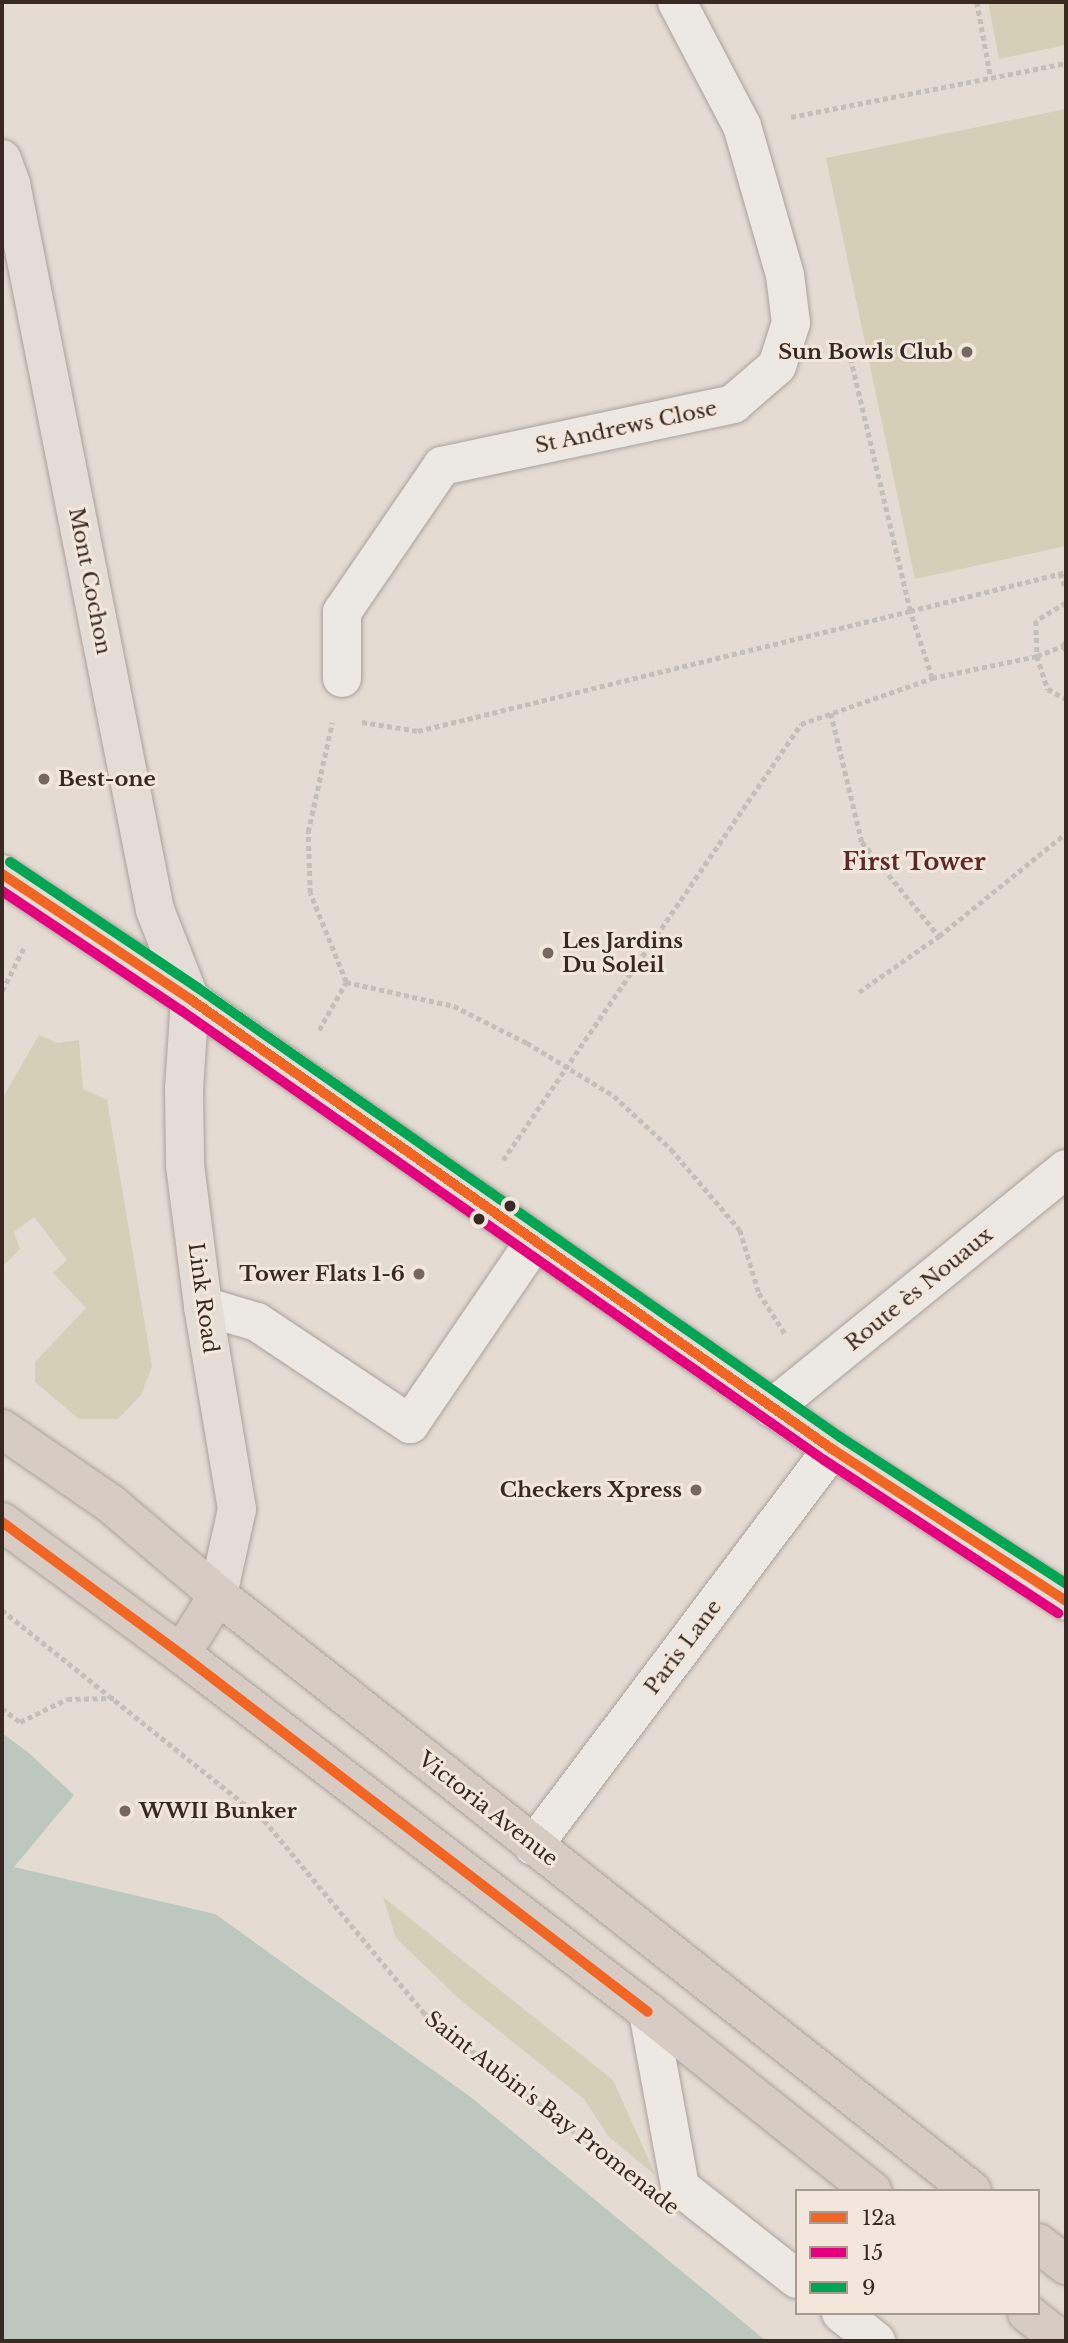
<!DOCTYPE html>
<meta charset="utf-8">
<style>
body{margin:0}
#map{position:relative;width:1068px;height:2343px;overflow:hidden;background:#e4dcd3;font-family:"Libre Baskerville",serif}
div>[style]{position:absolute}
.green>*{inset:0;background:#d5cfb7}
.water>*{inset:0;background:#bcc8bf}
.path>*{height:4.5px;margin-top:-2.25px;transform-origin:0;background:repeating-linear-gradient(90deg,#c5bfba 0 5px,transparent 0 8.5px)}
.roads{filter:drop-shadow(0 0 2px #aaa29b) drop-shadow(0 0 2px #aaa29b)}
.minor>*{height:38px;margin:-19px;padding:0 19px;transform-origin:19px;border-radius:19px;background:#ece8e3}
.major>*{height:38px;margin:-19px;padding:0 19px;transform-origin:19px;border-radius:19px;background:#e3ddd6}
.highway>*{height:38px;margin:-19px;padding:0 19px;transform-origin:19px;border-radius:19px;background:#d6ccc4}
.bus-1>*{height:10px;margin:-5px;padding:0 5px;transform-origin:5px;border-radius:5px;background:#f26522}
.bus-2>*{height:10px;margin:-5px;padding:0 5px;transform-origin:5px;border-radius:5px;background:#e5007d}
.bus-3>*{height:10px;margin:-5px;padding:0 5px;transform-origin:5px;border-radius:5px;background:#00a651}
.dots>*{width:19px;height:19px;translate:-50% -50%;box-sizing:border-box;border:4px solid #f3e7db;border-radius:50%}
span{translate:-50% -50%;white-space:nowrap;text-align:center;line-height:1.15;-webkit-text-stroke:6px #f3e7db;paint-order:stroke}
.poi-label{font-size:21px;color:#382a23;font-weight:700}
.right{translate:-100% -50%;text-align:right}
.left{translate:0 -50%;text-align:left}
.street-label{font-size:21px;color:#382a23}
.quarter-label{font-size:24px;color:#602927;font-weight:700}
.frame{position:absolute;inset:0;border:4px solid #382a23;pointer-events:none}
.legend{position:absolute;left:795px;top:2189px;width:245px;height:126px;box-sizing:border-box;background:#f3e7db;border:2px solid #a89b91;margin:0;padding:9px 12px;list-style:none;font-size:21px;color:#382a23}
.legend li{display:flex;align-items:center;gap:14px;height:35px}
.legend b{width:35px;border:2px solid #a89b91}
</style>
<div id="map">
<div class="green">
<div style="clip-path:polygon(988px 2px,1066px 2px,1066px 45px,999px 59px)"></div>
<div style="clip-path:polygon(1066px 109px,1066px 546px,915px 579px,826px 158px)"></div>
<div style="clip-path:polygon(39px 1035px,58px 1043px,79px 1040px,83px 1089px,107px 1100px,152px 1366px,141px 1395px,118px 1419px,79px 1419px,35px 1382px,35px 1362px,86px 1308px,53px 1273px,67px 1260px,34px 1217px,14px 1232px,20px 1249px,2px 1267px,2px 1099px)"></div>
<div style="clip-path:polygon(383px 1897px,613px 2080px,656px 2176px,608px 2136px,584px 2099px,458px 1998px,396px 1938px)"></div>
</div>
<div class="water">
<div style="clip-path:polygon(2px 1733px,29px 1753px,74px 1795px,14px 1867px,215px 1914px,472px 2098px,766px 2341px,2px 2341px)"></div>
</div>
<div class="path">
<div style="left:977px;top:2px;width:77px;rotate:79.6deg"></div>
<div style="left:791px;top:117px;width:280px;rotate:-11.1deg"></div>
<div style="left:1060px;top:573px;width:17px;rotate:69deg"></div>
<div style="left:1066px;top:603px;width:35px;rotate:149deg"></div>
<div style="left:1036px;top:621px;width:35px;rotate:88deg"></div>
<div style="left:1037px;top:656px;width:35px;rotate:72deg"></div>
<div style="left:1048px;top:689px;width:21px;rotate:29deg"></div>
<div style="left:1066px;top:642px;width:5px;rotate:127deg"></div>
<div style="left:1063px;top:646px;width:5px;rotate:53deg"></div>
<div style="left:932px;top:678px;width:107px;rotate:-11.8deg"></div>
<div style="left:1037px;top:656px;width:28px;rotate:-21deg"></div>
<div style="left:831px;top:713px;width:133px;rotate:76.5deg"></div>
<div style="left:862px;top:842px;width:122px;rotate:50.7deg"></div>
<div style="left:362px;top:722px;width:57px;rotate:9.1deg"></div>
<div style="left:418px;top:731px;width:506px;rotate:-13.71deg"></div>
<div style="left:910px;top:611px;width:265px;rotate:-103.3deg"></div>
<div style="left:849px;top:353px;width:16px;rotate:-150deg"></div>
<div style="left:346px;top:982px;width:111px;rotate:12.5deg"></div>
<div style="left:454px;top:1006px;width:82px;rotate:26.9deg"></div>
<div style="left:527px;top:1043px;width:102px;rotate:31.3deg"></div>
<div style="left:614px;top:1096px;width:78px;rotate:42.9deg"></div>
<div style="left:671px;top:1149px;width:106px;rotate:49.6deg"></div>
<div style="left:740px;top:1230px;width:66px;rotate:73.2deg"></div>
<div style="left:759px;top:1293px;width:50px;rotate:57.3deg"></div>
<div style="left:2px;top:991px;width:51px;rotate:-63.4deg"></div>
<div style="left:859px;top:992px;width:98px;rotate:-35deg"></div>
<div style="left:939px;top:936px;width:164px;rotate:-39deg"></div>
<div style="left:319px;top:1030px;width:55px;rotate:-60.6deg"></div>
<div style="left:346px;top:982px;width:96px;rotate:-112deg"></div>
<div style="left:310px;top:893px;width:61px;rotate:-91.9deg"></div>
<div style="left:308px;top:832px;width:112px;rotate:-77.6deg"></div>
<div style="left:503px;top:1160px;width:528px;rotate:-55.65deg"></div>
<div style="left:801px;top:724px;width:139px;rotate:-19.3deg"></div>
<div style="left:932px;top:678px;width:71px;rotate:-108.2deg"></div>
<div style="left:910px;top:611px;width:161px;rotate:-14deg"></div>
<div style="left:2px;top:1610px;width:336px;rotate:38.7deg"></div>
<div style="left:264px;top:1820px;width:251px;rotate:50.3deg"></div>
<div style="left:424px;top:2013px;width:260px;rotate:38.3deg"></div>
<div style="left:2px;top:1708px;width:23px;rotate:38deg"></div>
<div style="left:20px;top:1722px;width:52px;rotate:-26.1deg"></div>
<div style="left:67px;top:1699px;width:47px;rotate:-1.2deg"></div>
</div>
<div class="roads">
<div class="minor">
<div style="left:342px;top:678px;width:66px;rotate:-90deg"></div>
<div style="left:342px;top:612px;width:177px;rotate:-55.6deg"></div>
<div style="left:442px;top:466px;width:298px;rotate:-12deg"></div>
<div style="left:733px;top:404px;width:58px;rotate:-40.8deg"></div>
<div style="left:777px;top:366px;width:45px;rotate:-72deg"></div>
<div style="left:791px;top:323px;width:48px;rotate:-97.1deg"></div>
<div style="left:785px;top:275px;width:155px;rotate:-106.1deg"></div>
<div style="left:742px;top:126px;width:140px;rotate:-117.7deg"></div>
<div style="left:203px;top:1306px;width:56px;rotate:16.5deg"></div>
<div style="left:257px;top:1322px;width:184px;rotate:33.7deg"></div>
<div style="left:410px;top:1424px;width:222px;rotate:-55.7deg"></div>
<div style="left:772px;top:1408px;width:379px;rotate:-39.1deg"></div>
<div style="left:533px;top:1846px;width:497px;rotate:-53deg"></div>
<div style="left:648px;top:2012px;width:178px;rotate:79.6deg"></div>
<div style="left:680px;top:2187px;width:149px;rotate:38.2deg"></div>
<div style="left:841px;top:2313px;width:45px;rotate:38.7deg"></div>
</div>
<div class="major">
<div style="left:2px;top:159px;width:27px;rotate:70deg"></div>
<div style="left:11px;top:184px;width:740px;rotate:78.78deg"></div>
<div style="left:155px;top:910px;width:96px;rotate:68.5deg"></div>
<div style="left:190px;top:999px;width:90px;rotate:93.8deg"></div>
<div style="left:184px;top:1089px;width:76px;rotate:89.2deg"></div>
<div style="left:185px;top:1165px;width:142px;rotate:82.7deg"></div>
<div style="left:203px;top:1306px;width:206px;rotate:80.5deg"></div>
<div style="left:237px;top:1509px;width:88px;rotate:102.5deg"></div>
<div style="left:2px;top:874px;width:226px;rotate:33.6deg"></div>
<div style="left:190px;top:999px;width:784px;rotate:35.03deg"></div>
<div style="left:832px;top:1449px;width:279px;rotate:33deg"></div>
</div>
<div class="highway">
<div style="left:2px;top:1429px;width:132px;rotate:34.5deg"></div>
<div style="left:111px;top:1504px;width:140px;rotate:40.4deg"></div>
<div style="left:218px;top:1595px;width:961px;rotate:38.32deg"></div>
<div style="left:2px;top:1522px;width:222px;rotate:36.4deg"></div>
<div style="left:181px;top:1654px;width:588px;rotate:37.47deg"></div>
<div style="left:648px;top:2012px;width:287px;rotate:38.6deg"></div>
<div style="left:181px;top:1654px;width:70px;rotate:-57.9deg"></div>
<div style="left:1038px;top:2243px;width:36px;rotate:38deg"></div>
<div style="left:1027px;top:2313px;width:45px;rotate:38.7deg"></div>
</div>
</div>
<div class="bus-1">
<div style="left:2px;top:874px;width:226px;rotate:33.6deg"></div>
<div style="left:190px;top:999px;width:784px;rotate:35.03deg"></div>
<div style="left:832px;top:1449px;width:279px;rotate:33deg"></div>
<div style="left:2px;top:1522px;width:222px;rotate:36.4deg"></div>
<div style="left:181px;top:1654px;width:588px;rotate:37.47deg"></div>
</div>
<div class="bus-2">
<div style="left:2px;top:891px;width:216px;rotate:33.7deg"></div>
<div style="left:182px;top:1011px;width:783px;rotate:34.97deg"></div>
<div style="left:824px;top:1460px;width:280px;rotate:33.2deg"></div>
</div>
<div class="bus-3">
<div style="left:10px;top:862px;width:226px;rotate:33.8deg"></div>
<div style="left:198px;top:988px;width:783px;rotate:34.97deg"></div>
<div style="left:840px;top:1437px;width:270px;rotate:33deg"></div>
</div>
<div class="dots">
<div style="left:967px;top:352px;background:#746861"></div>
<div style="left:44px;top:779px;background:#746861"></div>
<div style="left:548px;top:953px;background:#746861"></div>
<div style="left:510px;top:1206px;background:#382a23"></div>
<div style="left:479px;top:1219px;background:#382a23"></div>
<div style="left:419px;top:1274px;background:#746861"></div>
<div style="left:696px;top:1490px;background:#746861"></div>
<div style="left:125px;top:1811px;background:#746861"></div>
</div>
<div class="poi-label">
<span class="right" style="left:953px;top:352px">Sun Bowls Club</span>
<span class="left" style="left:58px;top:779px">Best-one</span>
<span class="left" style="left:562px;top:953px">Les Jardins<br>Du Soleil</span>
<span class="right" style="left:405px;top:1274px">Tower Flats 1-6</span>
<span class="right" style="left:682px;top:1490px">Checkers Xpress</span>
<span class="left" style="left:139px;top:1811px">WWII Bunker</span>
</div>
<div class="street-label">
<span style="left:626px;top:427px;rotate:-12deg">St Andrews Close</span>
<span style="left:90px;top:581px;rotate:79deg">Mont Cochon</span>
<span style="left:919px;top:1289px;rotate:-39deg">Route ès Nouaux</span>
<span style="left:203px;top:1298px;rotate:82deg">Link Road</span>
<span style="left:683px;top:1647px;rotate:-53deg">Paris Lane</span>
<span style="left:488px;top:1809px;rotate:38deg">Victoria Avenue</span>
<span style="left:552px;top:2113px;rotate:38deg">Saint Aubin's Bay Promenade</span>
</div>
<div class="quarter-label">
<span style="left:914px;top:862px">First Tower</span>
</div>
<div class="frame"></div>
<ul class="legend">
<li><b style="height:9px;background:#f26522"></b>12a</li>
<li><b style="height:9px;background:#e5007d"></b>15</li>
<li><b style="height:9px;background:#00a651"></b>9</li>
</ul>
</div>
